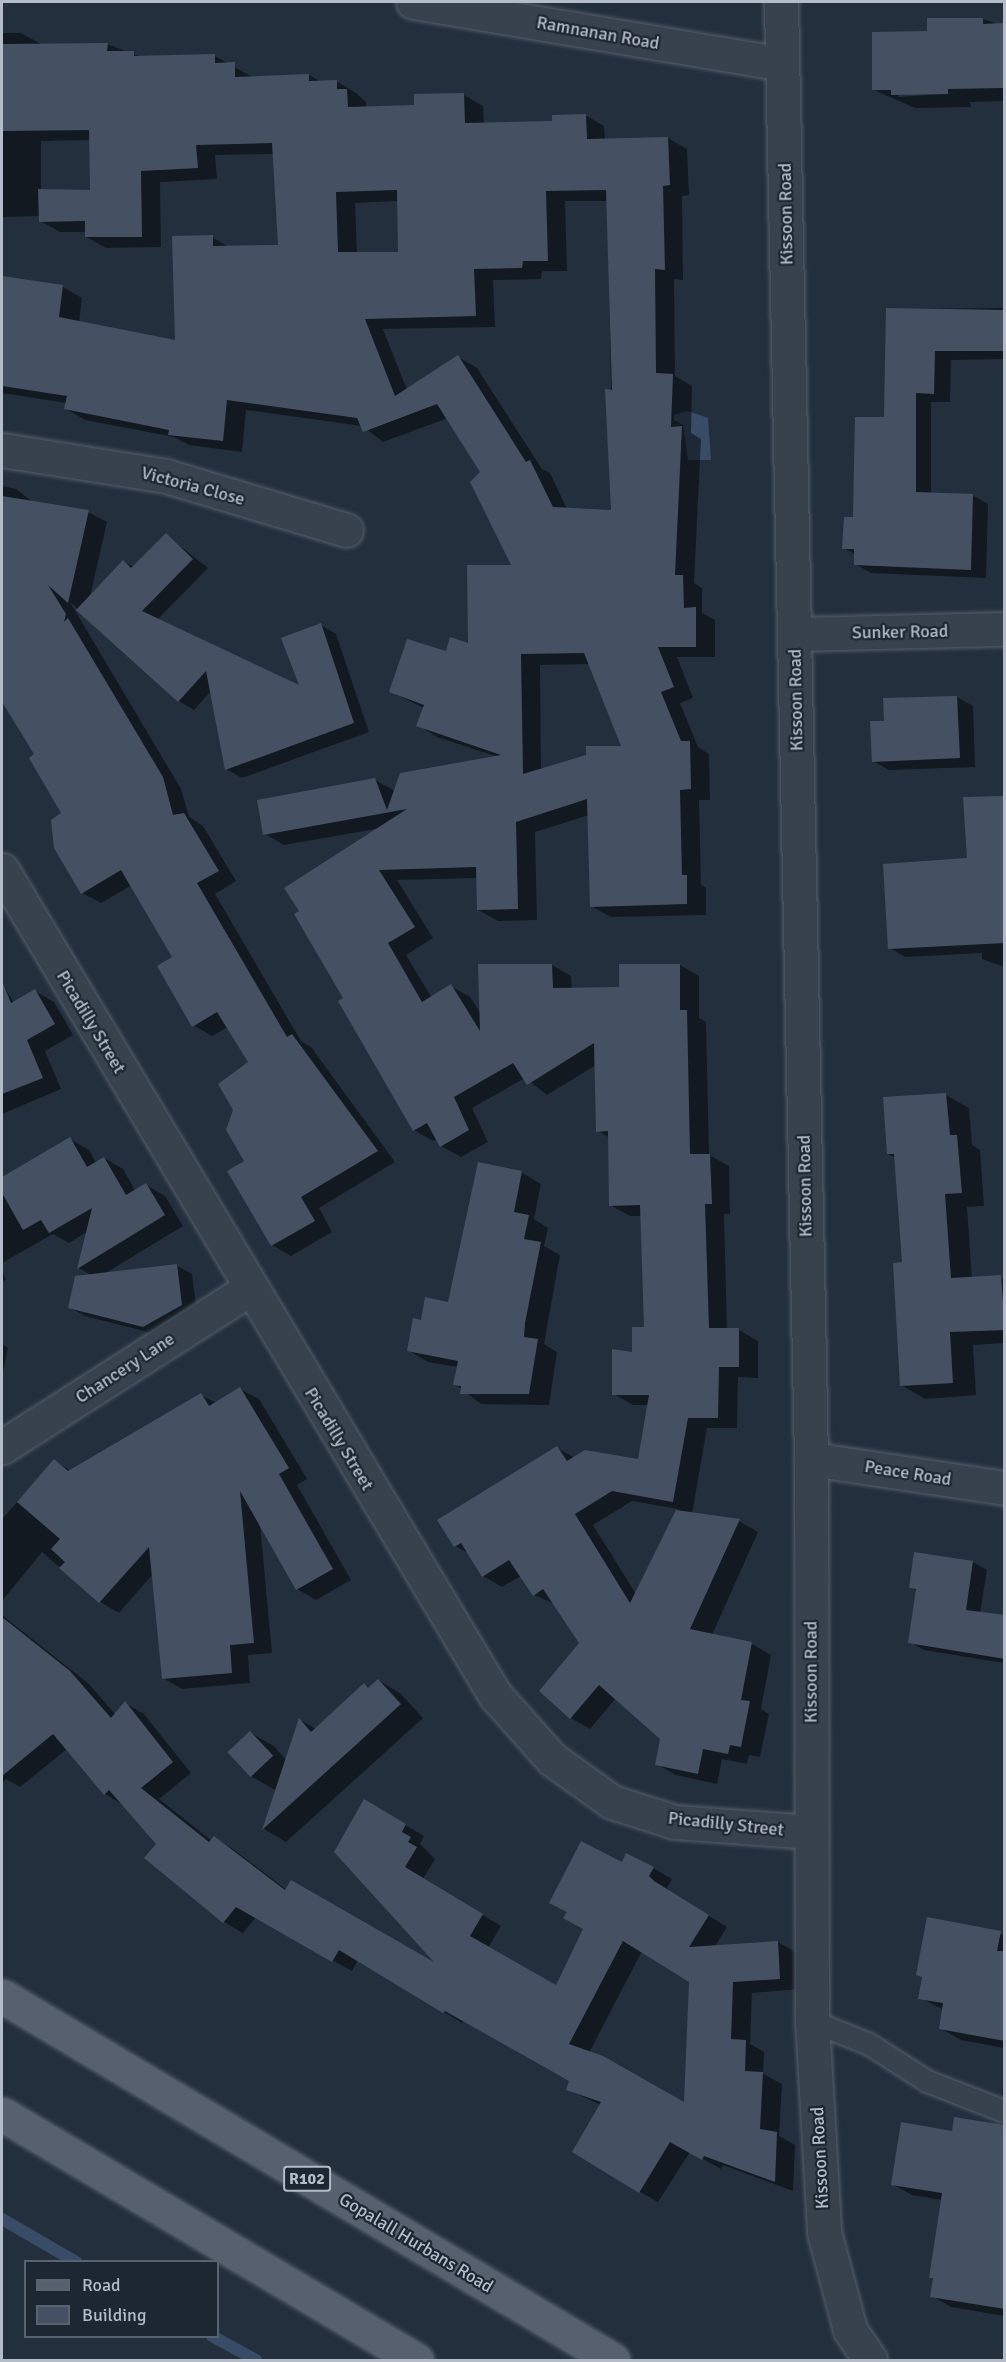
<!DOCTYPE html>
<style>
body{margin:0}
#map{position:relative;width:1006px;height:2362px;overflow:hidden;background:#242f3e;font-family:Signika,sans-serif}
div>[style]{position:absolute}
.water>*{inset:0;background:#394c67}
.shadow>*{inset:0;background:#0007}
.stream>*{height:12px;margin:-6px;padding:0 6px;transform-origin:6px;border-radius:6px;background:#394c67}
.building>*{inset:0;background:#455162;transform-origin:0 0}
.roads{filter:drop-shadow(0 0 2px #565f6c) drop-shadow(0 0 2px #565f6c)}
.lane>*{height:21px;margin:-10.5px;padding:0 10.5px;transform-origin:10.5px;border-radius:10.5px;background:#38414e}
.street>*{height:33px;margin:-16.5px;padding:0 16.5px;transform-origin:16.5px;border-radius:16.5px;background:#38414e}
.primary>*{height:33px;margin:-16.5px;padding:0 16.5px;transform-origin:16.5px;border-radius:16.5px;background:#56606e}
span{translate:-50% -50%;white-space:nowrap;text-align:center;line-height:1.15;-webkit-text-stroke:4.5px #1d2633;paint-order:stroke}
.shield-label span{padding:2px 4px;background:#1d2633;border:2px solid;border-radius:4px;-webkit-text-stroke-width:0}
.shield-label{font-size:16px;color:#b4bcc9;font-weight:700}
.street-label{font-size:18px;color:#b4bcc9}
.frame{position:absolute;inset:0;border:3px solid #b4bcc9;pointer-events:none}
.legend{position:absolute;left:24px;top:2260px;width:195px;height:78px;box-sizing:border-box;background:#1d2633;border:2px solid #59626f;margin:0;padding:8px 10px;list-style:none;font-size:18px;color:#b4bcc9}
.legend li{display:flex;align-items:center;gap:12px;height:30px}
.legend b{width:30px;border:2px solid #59626f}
</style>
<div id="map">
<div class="water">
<div style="clip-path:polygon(688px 411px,708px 418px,711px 460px,688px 460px,683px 425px,674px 420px,674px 415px)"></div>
</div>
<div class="shadow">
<div style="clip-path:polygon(evenodd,983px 19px,1004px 26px,1004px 101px,970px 102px,971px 107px,915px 108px,874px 90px,928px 33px,983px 19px,956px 93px,899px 97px,897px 94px,956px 93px)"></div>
<div style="clip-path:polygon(evenodd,2px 33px,21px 33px,41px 44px,107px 44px,142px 57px,215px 56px,254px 78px,309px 75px,321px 82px,336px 81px,356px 93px,366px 102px,366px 108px,416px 107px,464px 95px,483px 106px,484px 124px,553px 123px,585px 115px,604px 126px,605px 140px,668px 138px,687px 149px,689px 195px,682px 196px,683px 280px,674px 279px,675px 376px,692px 386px,691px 433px,701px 439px,694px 583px,702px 588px,702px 613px,715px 620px,715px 657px,677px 657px,693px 698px,680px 703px,698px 747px,709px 754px,710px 800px,699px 800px,701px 885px,706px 888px,706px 915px,611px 917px,591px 906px,589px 815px,535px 832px,537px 920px,498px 921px,478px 910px,478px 878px,397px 880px,433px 938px,406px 955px,432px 998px,451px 986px,470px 997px,481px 1014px,552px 965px,571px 976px,572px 989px,621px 988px,680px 965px,699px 976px,699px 1018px,706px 1022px,709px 1155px,729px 1166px,730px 1214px,724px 1214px,727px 1330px,739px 1330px,758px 1341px,758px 1378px,738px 1377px,737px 1428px,707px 1428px,692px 1514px,739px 1521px,758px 1532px,712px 1635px,752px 1644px,771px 1655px,761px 1709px,769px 1714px,760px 1757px,749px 1755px,747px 1764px,722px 1759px,717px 1784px,676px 1775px,656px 1764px,662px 1738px,616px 1698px,590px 1729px,571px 1718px,581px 1643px,555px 1604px,534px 1595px,521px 1576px,502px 1587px,483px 1576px,470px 1554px,455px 1546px,557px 1448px,575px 1458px,639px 1461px,648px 1405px,633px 1405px,614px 1394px,645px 1329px,642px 1216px,630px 1216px,610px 1205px,610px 1138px,598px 1131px,596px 1065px,547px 1095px,525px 1078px,472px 1108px,488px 1142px,461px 1157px,441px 1146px,437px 1139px,433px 1141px,414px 1130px,345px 999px,381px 828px,284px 845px,265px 834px,375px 780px,395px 791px,498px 757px,437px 737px,418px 725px,424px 708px,391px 692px,447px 653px,469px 645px,513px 566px,482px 472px,448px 418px,383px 442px,362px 426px,246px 410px,242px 452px,189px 445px,174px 437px,85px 420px,66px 409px,67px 403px,2px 393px,2px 278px,63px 287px,82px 298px,79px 323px,176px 342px,212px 237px,230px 248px,279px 247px,274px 154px,215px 155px,217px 179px,160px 182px,161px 247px,106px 248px,86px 237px,86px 232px,60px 232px,40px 221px,40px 216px,2px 217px,2px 33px,91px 140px,92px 191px,41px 191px,41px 141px,91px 140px,2px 33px,398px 201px,399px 253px,357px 254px,355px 203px,398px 201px,2px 33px,565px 201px,608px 201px,613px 512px,567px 509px,550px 473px,542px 469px,477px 368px,458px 357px,407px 390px,383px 329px,495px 327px,493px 280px,541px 279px,542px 271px,567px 271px,565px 201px,2px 33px,590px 664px,623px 747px,541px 770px,540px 665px,590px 664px,2px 33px,632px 1501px,678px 1509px,636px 1594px,593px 1525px,632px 1501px)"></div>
<div style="clip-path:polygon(1004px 308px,1004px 359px,951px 360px,950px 402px,931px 402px,931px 494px,972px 495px,988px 504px,986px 578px,871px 573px,855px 564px,856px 555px,844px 548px,886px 419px,887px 309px)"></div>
<div style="clip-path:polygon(2px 486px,16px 489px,34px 503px,88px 512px,107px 522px,90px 597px,124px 562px,134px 567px,166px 535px,208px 568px,157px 620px,302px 688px,321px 625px,336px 634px,369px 732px,242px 778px,226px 769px,211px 691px,194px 710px,179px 701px,70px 602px,181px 789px,189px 817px,203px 826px,236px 881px,215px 894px,301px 1041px,311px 1047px,395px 1162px,319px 1208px,332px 1232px,291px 1256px,272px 1245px,229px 1171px,246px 1162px,250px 1063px,228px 1027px,212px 1036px,193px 1025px,174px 957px,132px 885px,101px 903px,82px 893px,63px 814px,36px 755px,2px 699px)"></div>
<div style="clip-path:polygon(957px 697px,973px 706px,975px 767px,889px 770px,873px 761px,885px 722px)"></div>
<div style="clip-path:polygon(1004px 797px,1004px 967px,982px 959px,982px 953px,905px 957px,890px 948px,968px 860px)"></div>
<div style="clip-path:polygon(2px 983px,14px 1003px,35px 991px,54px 1002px,73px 1035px,45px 1051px,61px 1089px,2px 1114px)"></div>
<div style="clip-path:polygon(946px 1095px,969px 1108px,972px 1145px,980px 1150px,984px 1206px,967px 1207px,972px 1278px,1004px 1279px,1004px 1343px,973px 1345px,976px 1395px,925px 1399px,901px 1385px,903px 1264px,896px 1158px,888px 1154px)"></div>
<div style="clip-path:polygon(70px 1139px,89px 1150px,96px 1163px,104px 1158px,123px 1169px,136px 1192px,146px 1185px,165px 1196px,183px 1226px,104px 1274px,176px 1265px,192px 1274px,197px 1314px,160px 1335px,85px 1316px,69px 1307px,92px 1276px,79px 1268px,87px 1232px,69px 1243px,53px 1234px,2px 1263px,2px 1179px)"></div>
<div style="clip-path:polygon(521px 1172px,541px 1184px,534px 1219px,548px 1228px,544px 1246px,560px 1255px,544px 1344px,557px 1352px,549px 1405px,481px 1404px,455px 1384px,458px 1367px,428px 1362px,408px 1350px,422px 1322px,450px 1304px)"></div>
<div style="clip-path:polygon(2px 1270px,6px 1280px,2px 1282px)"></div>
<div style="clip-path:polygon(2px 1344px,8px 1348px,2px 1377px)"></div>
<div style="clip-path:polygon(240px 1389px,259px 1399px,307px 1479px,297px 1485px,351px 1580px,316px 1600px,297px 1589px,260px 1524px,272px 1653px,248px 1655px,250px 1683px,182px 1689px,163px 1678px,153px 1574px,119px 1613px,100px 1602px,42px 1552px,2px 1601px,2px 1519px,54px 1461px,71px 1471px,201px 1395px,216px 1403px)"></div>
<div style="clip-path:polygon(973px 1562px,987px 1570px,980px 1613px,1004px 1617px,1004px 1663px,924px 1650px,910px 1642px,917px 1591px,911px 1587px)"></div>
<div style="clip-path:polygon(evenodd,2px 1615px,89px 1684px,116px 1715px,125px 1703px,144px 1714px,191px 1773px,159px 1799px,212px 1841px,214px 1838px,233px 1849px,287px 1890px,440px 1967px,364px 1801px,424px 1836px,420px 1844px,435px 1859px,423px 1879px,501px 1926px,488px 1948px,556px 1987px,623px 1864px,653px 1868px,672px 1879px,667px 1888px,673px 1894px,727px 1927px,715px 1946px,778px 1942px,797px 1953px,799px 1989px,752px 1993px,750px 2044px,764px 2052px,763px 2074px,782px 2084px,779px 2136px,795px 2145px,793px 2191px,723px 2165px,721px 2169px,690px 2152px,658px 2202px,640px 2192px,601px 2105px,568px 2090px,571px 2080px,464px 2020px,462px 2023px,358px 1960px,352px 1971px,256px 1917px,243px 1933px,224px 1922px,146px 1858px,158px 1844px,123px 1805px,105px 1794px,67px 1749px,20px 1787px,6px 1779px,2px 1783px,2px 1615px,642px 1951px,691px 1981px,686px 2104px,589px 2053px,642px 1951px)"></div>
<div style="clip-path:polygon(378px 1680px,401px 1694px,423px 1718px,286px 1842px,264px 1829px,277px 1791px,252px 1777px,251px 1733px,274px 1746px,287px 1761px,300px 1720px,316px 1729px,364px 1685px,370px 1688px)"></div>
<div style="clip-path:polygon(928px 1919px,1004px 1935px,1004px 2048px,961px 2040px,940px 2028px,944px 2010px,920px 1998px)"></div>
<div style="clip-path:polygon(1004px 2078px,1004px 2097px,1002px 2095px)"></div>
<div style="clip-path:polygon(1004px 2123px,1004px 2316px,951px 2307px,932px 2296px,934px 2279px,930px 2277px,942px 2200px,912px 2195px,892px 2184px,953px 2133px)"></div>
</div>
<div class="stream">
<div style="left:2px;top:2219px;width:86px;rotate:30.2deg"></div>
<div style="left:212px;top:2336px;width:50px;rotate:28.6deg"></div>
</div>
<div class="building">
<div style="clip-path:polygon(927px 18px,983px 18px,983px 24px,1003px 23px,1003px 88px,948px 89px,948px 94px,891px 95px,891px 90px,872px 90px,872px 32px,927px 31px)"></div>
<div style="clip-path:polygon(evenodd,108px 43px,107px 51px,134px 51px,134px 56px,215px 54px,215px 63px,235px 62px,235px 77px,309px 74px,309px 81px,337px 80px,337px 89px,347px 89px,348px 107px,414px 105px,414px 94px,464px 93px,465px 123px,552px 121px,552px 115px,586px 114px,587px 139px,668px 137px,670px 185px,663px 186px,665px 270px,655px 269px,656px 373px,673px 374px,671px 427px,682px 426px,675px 575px,683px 575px,684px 608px,696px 607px,696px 647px,658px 647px,674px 687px,661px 692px,681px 741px,690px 741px,691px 789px,680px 790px,682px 875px,687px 875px,687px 904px,590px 907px,587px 799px,516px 822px,518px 909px,477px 910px,476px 867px,379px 870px,415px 927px,388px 943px,422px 1002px,451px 984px,480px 1031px,478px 964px,552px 964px,553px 988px,619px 987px,619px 964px,680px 964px,680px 1010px,687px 1010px,690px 1154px,710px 1154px,712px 1204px,705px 1204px,709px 1328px,739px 1328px,739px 1367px,719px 1367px,718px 1418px,688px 1418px,673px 1502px,612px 1491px,575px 1514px,630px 1603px,676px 1510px,740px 1519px,690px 1629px,752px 1642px,741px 1700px,750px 1701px,741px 1747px,730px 1745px,728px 1754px,703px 1749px,698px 1774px,655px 1765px,660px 1739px,599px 1685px,570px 1719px,539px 1691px,579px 1643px,543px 1589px,533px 1596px,509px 1560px,482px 1577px,461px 1543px,454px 1547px,437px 1520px,557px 1446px,567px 1461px,585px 1450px,638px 1459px,649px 1395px,612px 1395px,612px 1349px,632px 1352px,632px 1327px,644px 1327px,640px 1205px,609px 1206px,608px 1131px,596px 1132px,594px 1043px,527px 1085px,513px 1063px,454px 1097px,469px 1130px,440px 1147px,427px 1123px,413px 1131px,338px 1001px,343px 998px,294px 914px,299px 911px,284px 888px,407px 809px,263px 835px,257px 800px,375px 778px,387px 810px,400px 773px,501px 755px,416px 726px,424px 705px,389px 692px,407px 639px,446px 651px,450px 637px,468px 643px,467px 565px,511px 565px,470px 482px,480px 472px,437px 404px,363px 432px,357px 418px,227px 400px,223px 441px,168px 435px,169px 430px,64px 409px,67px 396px,2px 386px,2px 276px,63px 285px,59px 317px,175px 340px,172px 236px,213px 235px,213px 246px,278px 245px,272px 143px,196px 145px,198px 168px,141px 171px,142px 237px,85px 237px,85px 221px,39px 222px,38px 189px,90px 190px,89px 130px,2px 131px,2px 44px,108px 43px,397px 190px,398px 252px,338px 252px,336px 192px,397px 190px,108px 43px,606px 190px,612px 390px,605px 389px,611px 510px,553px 507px,530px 460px,526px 462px,458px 355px,395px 396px,365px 319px,476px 316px,474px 269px,522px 268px,523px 261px,548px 261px,546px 191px,606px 190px,108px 43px,584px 653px,621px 746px,586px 746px,586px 755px,523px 774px,521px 654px,584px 653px)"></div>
<div style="clip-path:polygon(886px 308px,1005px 310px,1005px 351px,935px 351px,934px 394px,916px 393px,916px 492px,973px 494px,971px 570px,854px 565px,854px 549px,842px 549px,844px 517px,853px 517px,855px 417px,884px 417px)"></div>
<div style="clip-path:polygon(2px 496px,89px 510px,68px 603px,48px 585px,66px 614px,64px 622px,68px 618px,163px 777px,173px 815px,184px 813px,219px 871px,197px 883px,287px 1037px,292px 1034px,378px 1151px,301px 1197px,315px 1221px,271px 1246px,227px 1171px,244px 1161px,226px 1130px,233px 1110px,218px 1084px,248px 1062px,217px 1012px,192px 1027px,157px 966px,172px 957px,121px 870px,81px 894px,54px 848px,51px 820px,61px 813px,29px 758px,34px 754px,2px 702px)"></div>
<div style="clip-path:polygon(166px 533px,193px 559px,142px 611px,299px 685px,281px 638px,321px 623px,354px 723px,225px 770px,206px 671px,178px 702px,76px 610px,123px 560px,131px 568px)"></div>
<div style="clip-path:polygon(957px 696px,960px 758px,872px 762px,870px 721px,884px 721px,883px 698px)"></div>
<div style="clip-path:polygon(1005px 796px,1005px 943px,888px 949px,883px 864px,967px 858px,963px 797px)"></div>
<div style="clip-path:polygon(2px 981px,11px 1003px,35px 989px,55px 1024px,27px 1040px,43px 1078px,2px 1094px)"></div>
<div style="clip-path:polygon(946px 1093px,950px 1135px,957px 1135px,962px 1193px,945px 1194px,951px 1278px,1001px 1275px,1005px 1330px,950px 1332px,953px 1383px,900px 1386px,893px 1263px,902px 1262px,894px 1154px,887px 1154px,883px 1097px)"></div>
<div style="clip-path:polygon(70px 1137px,87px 1167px,104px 1157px,126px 1195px,146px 1183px,165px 1215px,77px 1269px,92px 1208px,49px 1233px,41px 1220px,23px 1230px,2px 1193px,2px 1177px)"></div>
<div style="clip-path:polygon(478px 1162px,522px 1171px,514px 1212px,529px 1215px,524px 1239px,541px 1242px,525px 1323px,524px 1337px,538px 1339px,529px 1394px,460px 1394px,461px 1386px,453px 1385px,458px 1361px,407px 1351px,413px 1318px,421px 1320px,425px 1297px,448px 1302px)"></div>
<div style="clip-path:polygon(177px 1264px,182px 1305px,143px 1327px,68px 1308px,75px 1276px)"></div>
<div style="clip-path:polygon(240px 1387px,289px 1468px,279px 1474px,333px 1569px,296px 1590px,240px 1491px,254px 1643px,230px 1645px,232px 1673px,162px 1679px,149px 1547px,99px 1603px,59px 1568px,65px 1562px,51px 1549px,60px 1539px,17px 1502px,54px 1459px,68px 1471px,201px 1393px,209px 1406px)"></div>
<div style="clip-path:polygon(914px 1552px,973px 1561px,966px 1610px,1005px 1615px,1005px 1659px,908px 1643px,916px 1589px,909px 1588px)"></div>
<div style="clip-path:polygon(evenodd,2px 1617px,70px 1671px,111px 1718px,125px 1701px,173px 1762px,141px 1788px,209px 1842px,214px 1836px,285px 1890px,291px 1880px,434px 1962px,334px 1852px,364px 1799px,406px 1824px,402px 1832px,411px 1837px,408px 1842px,417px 1847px,405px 1867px,483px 1914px,470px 1936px,556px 1985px,583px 1929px,563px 1918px,567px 1912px,549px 1903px,581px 1841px,622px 1862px,626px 1853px,654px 1867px,649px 1876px,654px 1881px,709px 1915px,689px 1947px,778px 1941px,780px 1979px,733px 1982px,731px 2039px,746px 2040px,745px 2071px,763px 2072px,760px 2129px,777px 2132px,775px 2182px,704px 2156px,702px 2160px,670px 2142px,639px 2193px,572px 2152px,601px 2102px,566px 2090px,569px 2081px,445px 2011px,443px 2013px,339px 1950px,332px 1962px,236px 1907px,223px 1923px,144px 1858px,156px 1844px,109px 1790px,104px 1795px,53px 1734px,2px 1776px,2px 1617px,623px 1941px,689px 1982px,684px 2102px,603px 2056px,569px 2044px,623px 1941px)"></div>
<div style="clip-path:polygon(378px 1679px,401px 1704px,262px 1830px,299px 1718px,311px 1732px,364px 1683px,368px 1688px)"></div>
<div style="left:250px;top:1731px;width:34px;height:31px;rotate:47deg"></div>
<div style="clip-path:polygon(927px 1917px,1001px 1931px,997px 1951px,1005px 1951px,1005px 2041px,939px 2029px,943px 2003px,918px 1999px,922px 1977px,916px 1975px)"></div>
<div style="clip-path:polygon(954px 2117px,1005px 2125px,1005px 2309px,930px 2297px,933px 2278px,929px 2278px,942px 2193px,891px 2185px,901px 2122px,952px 2131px)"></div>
</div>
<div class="roads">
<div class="lane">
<div style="left:812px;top:2021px;width:61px;rotate:22deg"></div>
<div style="left:869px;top:2044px;width:69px;rotate:32.5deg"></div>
<div style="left:927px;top:2081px;width:83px;rotate:21.3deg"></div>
</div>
<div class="street">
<div style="left:413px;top:2px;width:374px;rotate:9.5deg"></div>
<div style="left:781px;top:2px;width:1457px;rotate:88.82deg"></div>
<div style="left:811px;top:1459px;width:562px;rotate:89.9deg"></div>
<div style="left:812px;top:2021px;width:211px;rotate:86.7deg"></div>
<div style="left:824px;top:2232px;width:101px;rotate:75.1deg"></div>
<div style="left:850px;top:2330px;width:36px;rotate:56deg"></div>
<div style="left:2px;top:450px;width:166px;rotate:9deg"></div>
<div style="left:166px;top:476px;width:188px;rotate:16.7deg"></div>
<div style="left:795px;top:634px;width:209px;rotate:-1.4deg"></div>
<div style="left:2px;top:870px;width:961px;rotate:59.14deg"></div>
<div style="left:495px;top:1695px;width:86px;rotate:48.3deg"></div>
<div style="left:552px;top:1759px;width:74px;rotate:35.6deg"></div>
<div style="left:612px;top:1802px;width:66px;rotate:17.6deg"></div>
<div style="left:675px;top:1822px;width:137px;rotate:4.2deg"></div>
<div style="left:2px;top:1447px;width:293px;rotate:-32.6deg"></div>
<div style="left:811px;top:1459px;width:195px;rotate:8.5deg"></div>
</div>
<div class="primary">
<div style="left:2px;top:1996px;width:711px;rotate:30.78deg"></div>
<div style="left:2px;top:2114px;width:482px;rotate:30.7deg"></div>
</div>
</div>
<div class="shield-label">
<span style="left:307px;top:2179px">R102</span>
</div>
<div class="street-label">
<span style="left:598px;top:33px;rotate:10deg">Ramnanan Road</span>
<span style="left:786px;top:214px;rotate:-91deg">Kissoon Road</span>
<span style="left:193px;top:486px;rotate:15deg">Victoria Close</span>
<span style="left:900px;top:632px;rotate:-1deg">Sunker Road</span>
<span style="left:796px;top:700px;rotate:-91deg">Kissoon Road</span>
<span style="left:91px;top:1022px;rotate:59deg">Picadilly Street</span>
<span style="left:805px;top:1186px;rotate:-91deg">Kissoon Road</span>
<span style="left:125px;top:1368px;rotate:-33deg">Chancery Lane</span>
<span style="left:339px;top:1439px;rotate:59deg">Picadilly Street</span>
<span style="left:908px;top:1473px;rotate:9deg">Peace Road</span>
<span style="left:811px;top:1672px;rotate:-90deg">Kissoon Road</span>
<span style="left:726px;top:1824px;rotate:6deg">Picadilly Street</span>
<span style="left:820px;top:2158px;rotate:-93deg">Kissoon Road</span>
<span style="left:416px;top:2243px;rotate:31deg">Gopalall Hurbans Road</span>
</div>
<div class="frame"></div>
<ul class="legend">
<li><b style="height:8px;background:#56606e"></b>Road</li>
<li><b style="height:16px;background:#455162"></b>Building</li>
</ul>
</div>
